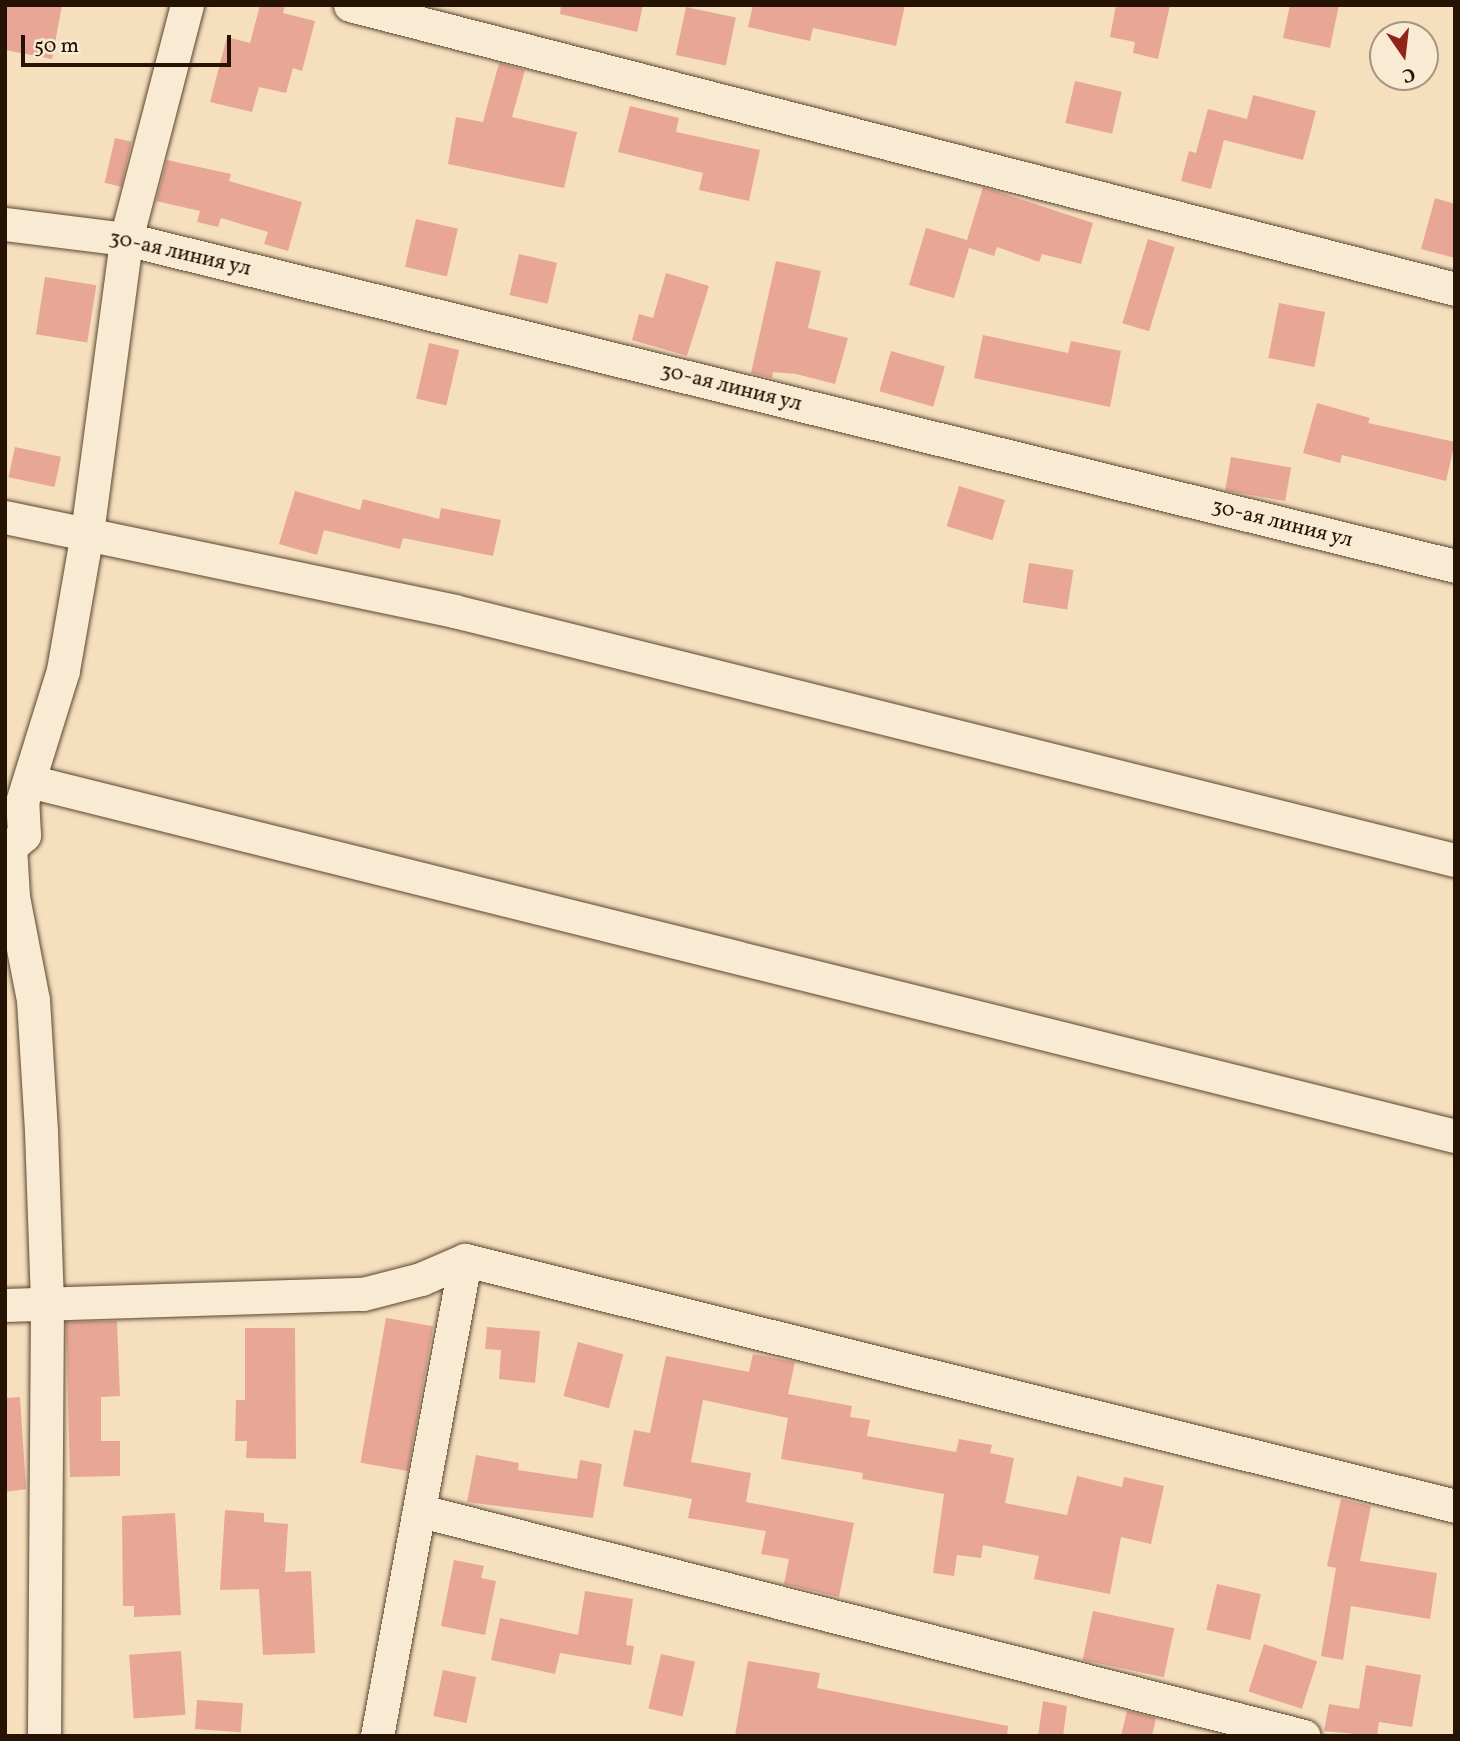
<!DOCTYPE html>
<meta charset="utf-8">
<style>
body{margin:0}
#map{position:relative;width:1460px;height:1741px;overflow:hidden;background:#f6dfbd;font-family:Vollkorn,serif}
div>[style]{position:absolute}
.building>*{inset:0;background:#e8a796;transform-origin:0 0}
.roads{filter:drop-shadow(0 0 2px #5a4632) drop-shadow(0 0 2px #5a4632)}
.minor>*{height:33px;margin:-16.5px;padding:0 16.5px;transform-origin:16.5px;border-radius:16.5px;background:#f9ead4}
span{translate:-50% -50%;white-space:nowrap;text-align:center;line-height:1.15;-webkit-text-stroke:6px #f9ead4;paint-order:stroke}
.street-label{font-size:21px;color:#261303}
.frame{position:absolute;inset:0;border:7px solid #261303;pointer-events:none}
.north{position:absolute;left:1369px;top:21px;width:70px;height:70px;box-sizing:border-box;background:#f9ead4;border:2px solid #a59480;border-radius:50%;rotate:166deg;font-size:19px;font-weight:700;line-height:28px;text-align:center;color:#261303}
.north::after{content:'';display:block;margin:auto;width:24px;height:32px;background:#8f2418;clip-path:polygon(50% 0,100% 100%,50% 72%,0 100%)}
.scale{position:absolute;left:21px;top:35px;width:210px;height:32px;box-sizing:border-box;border:4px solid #261303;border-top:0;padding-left:9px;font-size:21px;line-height:24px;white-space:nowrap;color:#261303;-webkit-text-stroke:5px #f9ead4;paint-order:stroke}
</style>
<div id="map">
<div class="building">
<div style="clip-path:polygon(5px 5px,62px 5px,52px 59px,5px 50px)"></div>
<div style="clip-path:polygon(260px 5px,285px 5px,283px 13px,315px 21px,302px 71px,293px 68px,286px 93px,259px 87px,252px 112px,210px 102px,227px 37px,250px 43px)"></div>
<div style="clip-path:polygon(561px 5px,643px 5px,637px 32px,560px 14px)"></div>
<div style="clip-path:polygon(753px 5px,905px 5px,896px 46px,813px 28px,810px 41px,748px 27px)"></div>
<div style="clip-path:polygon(1116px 5px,1170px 5px,1158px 59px,1133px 53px,1135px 42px,1110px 37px)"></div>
<div style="clip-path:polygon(1290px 5px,1339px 5px,1330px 48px,1283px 38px)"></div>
<div style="left:686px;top:7px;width:51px;height:49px;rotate:12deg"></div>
<div style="clip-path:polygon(499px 63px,525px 70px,512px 117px,577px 132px,564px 188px,448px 164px,456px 117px,483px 122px)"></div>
<div style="left:1075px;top:81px;width:48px;height:43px;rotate:13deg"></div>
<div style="clip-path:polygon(1253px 95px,1316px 111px,1303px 160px,1224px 140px,1211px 189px,1181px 181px,1189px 151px,1196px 153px,1208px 109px,1247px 119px)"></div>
<div style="clip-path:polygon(630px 106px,679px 118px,676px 132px,760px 150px,749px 201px,699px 190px,703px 173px,618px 152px)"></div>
<div style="left:115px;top:138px;width:17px;height:46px;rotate:13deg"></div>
<div style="clip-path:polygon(167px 160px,231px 174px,229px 181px,302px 202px,288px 251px,264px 244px,268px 232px,221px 218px,218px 227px,197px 222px,200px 211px,156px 201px)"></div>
<div style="clip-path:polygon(983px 187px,1093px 223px,1081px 264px,1042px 254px,1039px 262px,997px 247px,994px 256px,969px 248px,954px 298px,909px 285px,926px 228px,967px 240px)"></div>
<div style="clip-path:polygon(1435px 198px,1455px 204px,1455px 258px,1421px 249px)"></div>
<div style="left:416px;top:219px;width:43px;height:49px;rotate:13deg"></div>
<div style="left:1148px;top:239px;width:28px;height:88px;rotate:17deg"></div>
<div style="left:519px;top:254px;width:39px;height:42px;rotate:13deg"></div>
<div style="clip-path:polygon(776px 261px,821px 271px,808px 328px,848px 338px,835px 384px,796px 374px,773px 372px,772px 378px,751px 373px)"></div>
<div style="clip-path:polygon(666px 273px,709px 286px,687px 356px,632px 340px,639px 314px,653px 318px)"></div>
<div style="left:45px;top:277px;width:52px;height:58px;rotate:9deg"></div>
<div style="left:1279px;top:303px;width:47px;height:56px;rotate:11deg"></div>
<div style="clip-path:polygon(983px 335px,1068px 353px,1071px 341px,1121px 351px,1110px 407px,974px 378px)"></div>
<div style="left:429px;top:343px;width:31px;height:57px;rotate:13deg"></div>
<div style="left:891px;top:351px;width:56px;height:42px;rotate:16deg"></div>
<div style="clip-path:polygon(1317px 403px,1370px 418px,1368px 423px,1455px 442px,1446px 481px,1342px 455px,1340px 463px,1303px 453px)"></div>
<div style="left:15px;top:447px;width:47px;height:31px;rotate:12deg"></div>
<div style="left:1231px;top:457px;width:61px;height:34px;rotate:10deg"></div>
<div style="left:959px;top:486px;width:48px;height:42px;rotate:17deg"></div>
<div style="clip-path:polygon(295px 491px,360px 510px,363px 499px,439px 519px,441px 508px,501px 520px,493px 556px,403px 538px,400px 549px,324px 530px,317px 555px,279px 544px)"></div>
<div style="left:1029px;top:563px;width:45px;height:40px;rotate:9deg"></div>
<div style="left:386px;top:1318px;width:48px;height:147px;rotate:10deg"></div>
<div style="clip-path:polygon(117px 1321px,120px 1396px,101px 1397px,101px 1441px,120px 1441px,120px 1476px,70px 1477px,66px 1322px)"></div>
<div style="clip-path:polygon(487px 1327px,540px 1331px,535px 1383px,499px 1379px,501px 1350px,485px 1349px)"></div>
<div style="clip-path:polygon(245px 1328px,295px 1328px,296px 1459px,246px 1458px,247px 1441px,235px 1441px,236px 1400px,245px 1400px)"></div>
<div style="left:578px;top:1342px;width:47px;height:56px;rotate:15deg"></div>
<div style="clip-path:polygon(753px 1354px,795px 1362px,788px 1394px,852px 1406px,850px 1417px,870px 1420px,867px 1436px,956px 1452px,959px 1439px,992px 1445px,990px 1453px,1014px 1458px,1005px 1503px,1067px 1515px,1077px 1476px,1122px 1487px,1124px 1477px,1164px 1486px,1151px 1544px,1121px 1537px,1110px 1594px,1034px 1579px,1039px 1556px,983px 1545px,981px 1558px,957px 1555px,954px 1576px,933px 1573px,944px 1494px,862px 1479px,863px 1473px,781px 1459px,788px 1418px,703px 1400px,691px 1462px,751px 1473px,746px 1502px,854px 1523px,839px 1597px,784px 1584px,789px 1559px,761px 1554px,766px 1531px,688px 1518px,692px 1499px,623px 1486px,634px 1430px,650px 1433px,666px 1356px,749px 1372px)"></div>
<div style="clip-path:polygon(20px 1397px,26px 1489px,5px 1492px,5px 1398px)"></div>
<div style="clip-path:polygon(476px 1455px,519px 1463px,518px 1470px,577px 1479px,580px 1460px,602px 1464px,593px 1518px,467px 1502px)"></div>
<div style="clip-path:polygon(1341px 1499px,1371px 1506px,1360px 1561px,1437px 1573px,1430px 1619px,1351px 1606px,1343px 1660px,1321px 1656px,1336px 1568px,1327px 1566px)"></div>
<div style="clip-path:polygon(225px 1510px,264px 1513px,264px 1522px,288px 1524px,285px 1572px,311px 1571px,315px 1653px,263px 1655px,259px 1589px,220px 1590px)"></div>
<div style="clip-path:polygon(175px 1513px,181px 1615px,134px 1617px,134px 1606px,123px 1606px,122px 1516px)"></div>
<div style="clip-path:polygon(454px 1560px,484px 1566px,481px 1578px,496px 1581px,485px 1635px,441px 1626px)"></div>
<div style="left:1217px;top:1584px;width:45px;height:47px;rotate:13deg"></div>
<div style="clip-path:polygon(585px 1591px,633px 1599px,626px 1645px,634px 1646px,631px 1665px,560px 1653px,555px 1674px,491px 1660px,500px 1618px,578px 1635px)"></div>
<div style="left:1093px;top:1611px;width:83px;height:50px;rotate:12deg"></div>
<div style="left:1264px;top:1644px;width:56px;height:50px;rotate:18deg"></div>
<div style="left:181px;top:1651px;width:64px;height:52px;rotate:86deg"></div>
<div style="left:661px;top:1654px;width:35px;height:56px;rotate:13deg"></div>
<div style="clip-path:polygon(748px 1661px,820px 1673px,817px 1688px,1008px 1726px,1007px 1736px,735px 1736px)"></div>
<div style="clip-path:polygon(1366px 1665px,1421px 1675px,1412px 1727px,1379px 1722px,1377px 1736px,1324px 1731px,1329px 1704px,1359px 1709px)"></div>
<div style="left:443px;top:1670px;width:34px;height:47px;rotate:12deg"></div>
<div style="left:197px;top:1700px;width:46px;height:29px;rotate:4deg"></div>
<div style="clip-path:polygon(1043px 1701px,1067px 1706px,1063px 1736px,1038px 1736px)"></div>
<div style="clip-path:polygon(1127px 1711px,1156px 1718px,1152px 1736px,1121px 1736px)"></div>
</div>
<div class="roads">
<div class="minor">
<div style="left:350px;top:5px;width:1141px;rotate:14.41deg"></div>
<div style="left:5px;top:224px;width:122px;rotate:7.1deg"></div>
<div style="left:126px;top:239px;width:1369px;rotate:13.82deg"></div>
<div style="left:5px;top:517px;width:459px;rotate:11.8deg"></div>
<div style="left:454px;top:611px;width:1032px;rotate:13.97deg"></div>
<div style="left:29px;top:781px;width:1470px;rotate:13.98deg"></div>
<div style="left:10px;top:846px;width:51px;rotate:86.6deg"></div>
<div style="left:13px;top:897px;width:105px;rotate:79deg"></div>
<div style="left:33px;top:1000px;width:131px;rotate:86.5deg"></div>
<div style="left:41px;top:1131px;width:172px;rotate:88deg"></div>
<div style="left:47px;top:1303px;width:433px;rotate:90.4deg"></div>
<div style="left:5px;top:851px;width:25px;rotate:-40deg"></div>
<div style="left:24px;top:835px;width:33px;rotate:-93deg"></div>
<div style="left:22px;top:802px;width:138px;rotate:-72.7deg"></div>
<div style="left:63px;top:670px;width:139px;rotate:-80.1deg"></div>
<div style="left:87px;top:533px;width:297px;rotate:-82.4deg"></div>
<div style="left:126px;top:239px;width:242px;rotate:-75.4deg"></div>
<div style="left:5px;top:1305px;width:358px;rotate:-1.8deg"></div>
<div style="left:363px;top:1294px;width:60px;rotate:-14.5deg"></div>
<div style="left:421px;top:1279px;width:48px;rotate:-23.4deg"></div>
<div style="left:421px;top:1511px;width:911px;rotate:14.3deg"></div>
<div style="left:377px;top:1736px;width:484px;rotate:-79.5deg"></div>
<div style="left:465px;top:1260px;width:1020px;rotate:13.95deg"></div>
</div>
</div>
<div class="street-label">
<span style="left:180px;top:254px;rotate:13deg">30-ая линия ул</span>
<span style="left:731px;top:388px;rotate:14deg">30-ая линия ул</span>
<span style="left:1282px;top:524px;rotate:14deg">30-ая линия ул</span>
</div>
<div class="frame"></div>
<div class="north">С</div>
<div class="scale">50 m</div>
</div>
